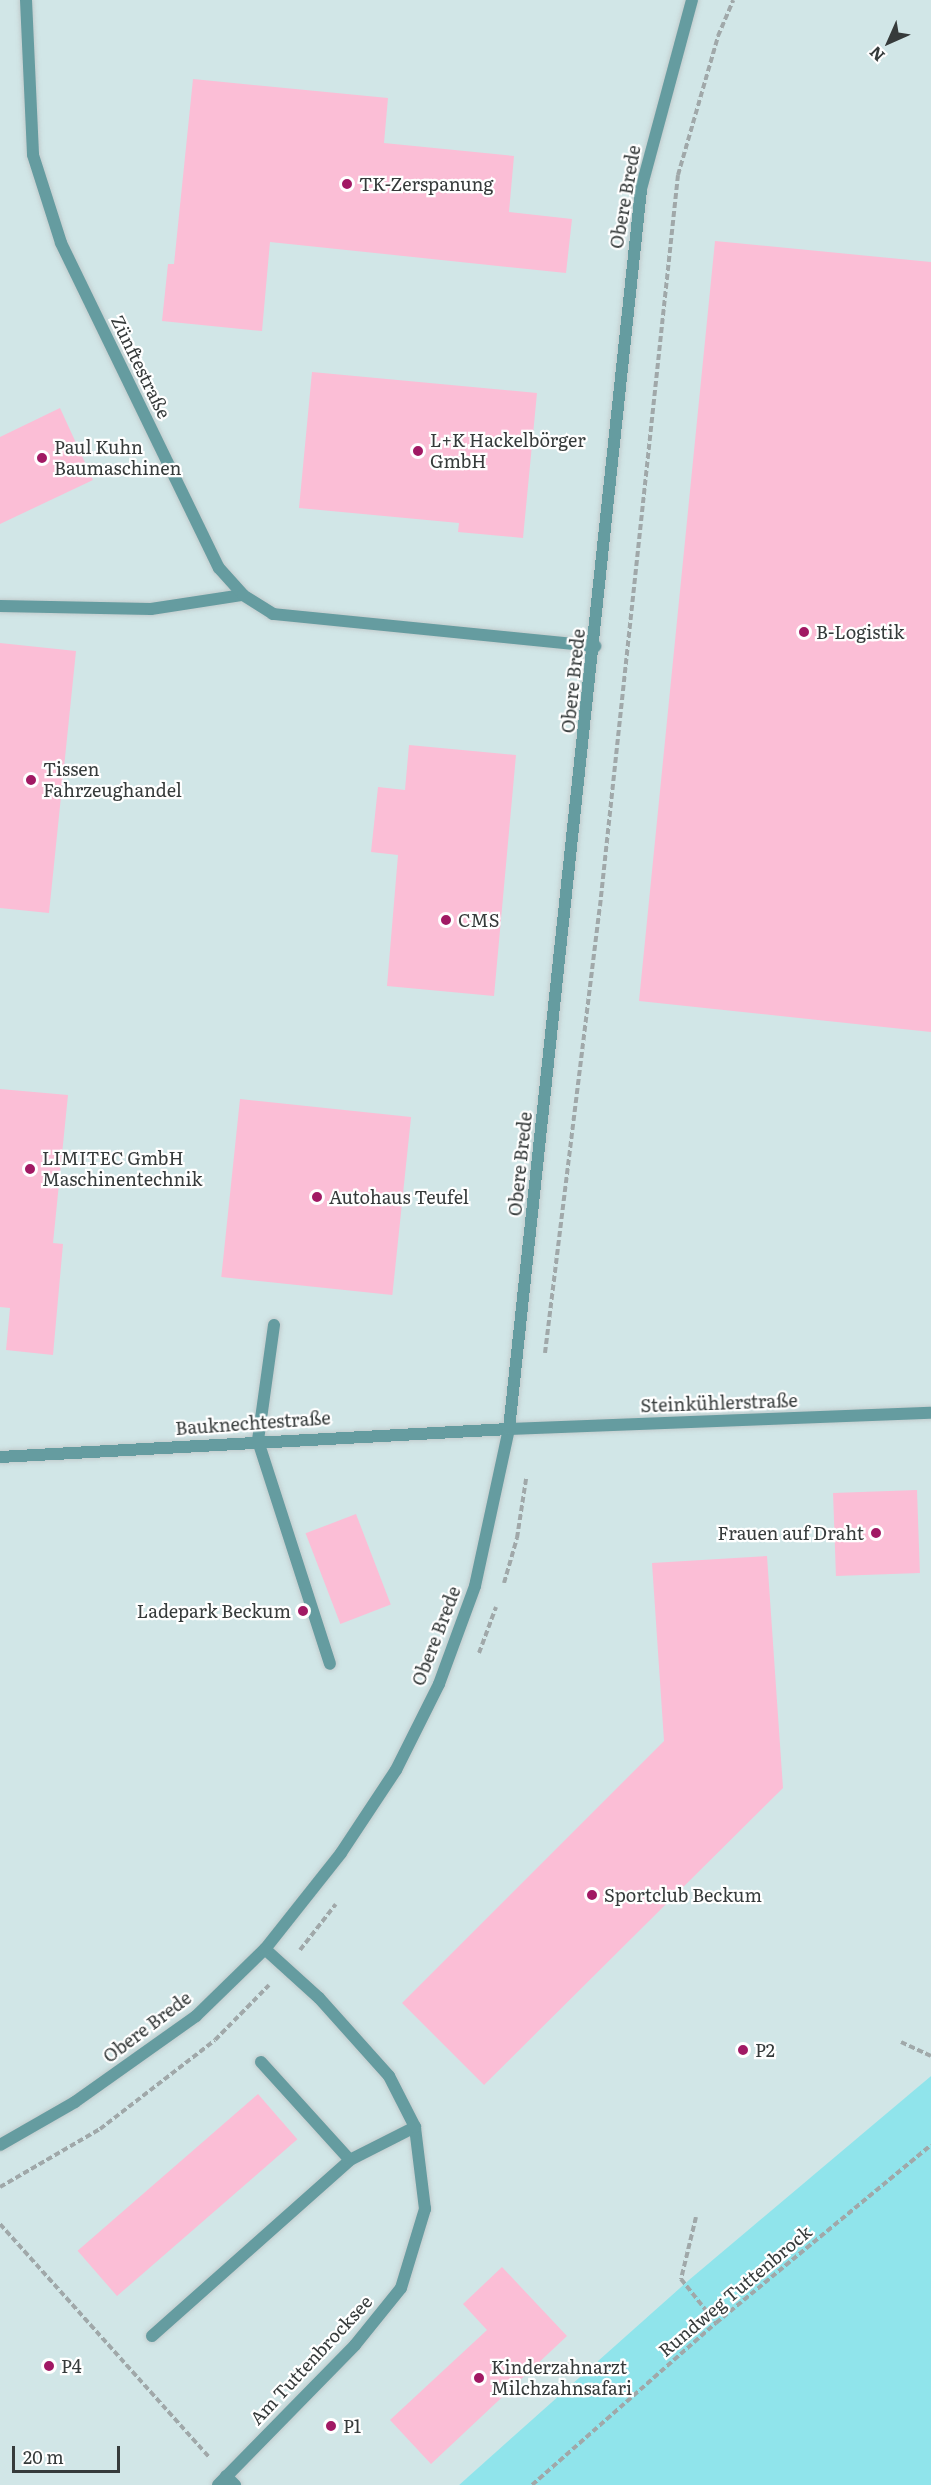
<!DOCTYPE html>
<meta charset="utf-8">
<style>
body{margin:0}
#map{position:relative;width:931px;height:2485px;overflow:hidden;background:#e4eff0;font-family:Literata,serif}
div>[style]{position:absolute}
.built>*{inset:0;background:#d1e6e7}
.green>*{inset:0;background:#90e4eb}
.building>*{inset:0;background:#fbbed6;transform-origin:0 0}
.path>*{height:4px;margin-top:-2px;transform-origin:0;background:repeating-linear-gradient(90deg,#a0a8a9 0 6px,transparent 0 9px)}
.roads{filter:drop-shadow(0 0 2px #c1cbcc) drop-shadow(0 0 2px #c1cbcc)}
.service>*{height:12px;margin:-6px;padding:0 6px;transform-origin:6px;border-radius:6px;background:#659ca0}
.minor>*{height:12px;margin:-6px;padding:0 6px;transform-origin:6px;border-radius:6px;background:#659ca0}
.tertiary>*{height:12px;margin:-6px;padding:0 6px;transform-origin:6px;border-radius:6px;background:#659ca0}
.dots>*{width:16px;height:16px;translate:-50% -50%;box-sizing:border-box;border:3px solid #fff;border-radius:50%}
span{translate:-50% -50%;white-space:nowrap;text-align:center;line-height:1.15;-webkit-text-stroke:4.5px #fff;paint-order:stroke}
.poi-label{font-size:18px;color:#363b3b}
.left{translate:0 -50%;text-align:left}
.right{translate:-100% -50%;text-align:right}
.street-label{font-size:18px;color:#363b3b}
.north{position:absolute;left:859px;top:12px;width:60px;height:60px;-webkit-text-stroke:4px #fff;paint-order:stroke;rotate:225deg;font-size:16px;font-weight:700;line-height:24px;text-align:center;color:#363b3b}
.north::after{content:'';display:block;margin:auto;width:21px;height:27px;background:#363b3b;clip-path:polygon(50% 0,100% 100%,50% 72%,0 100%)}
.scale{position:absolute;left:12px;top:2446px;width:108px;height:27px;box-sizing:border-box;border:3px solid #363b3b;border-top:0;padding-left:8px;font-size:18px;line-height:21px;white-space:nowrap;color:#363b3b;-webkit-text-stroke:4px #fff;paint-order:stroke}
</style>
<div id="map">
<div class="built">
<div style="clip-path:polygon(0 0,931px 0,931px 2076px,459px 2485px,0 2485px)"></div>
</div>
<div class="green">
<div style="clip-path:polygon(931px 2076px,931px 2485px,459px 2485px,689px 2280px)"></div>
</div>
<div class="building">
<div style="clip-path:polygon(193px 79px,388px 98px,384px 143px,514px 156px,509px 212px,572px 219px,566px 273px,270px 242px,262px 331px,162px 321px,168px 264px,174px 264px)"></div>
<div style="clip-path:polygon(715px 241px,931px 262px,931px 1032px,639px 1001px)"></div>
<div style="clip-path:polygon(312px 372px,537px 393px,523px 538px,458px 532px,459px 523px,299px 508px)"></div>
<div style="clip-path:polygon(60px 408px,93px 480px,0 524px,0 437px)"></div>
<div style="clip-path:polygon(0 643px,76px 651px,49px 913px,0 908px)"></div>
<div style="clip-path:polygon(409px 745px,516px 755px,494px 996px,387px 986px,398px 855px,371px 852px,378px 787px,405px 790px)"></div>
<div style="clip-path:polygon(0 1089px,68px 1095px,53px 1243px,63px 1244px,53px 1355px,6px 1350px,10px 1308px,0 1307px)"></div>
<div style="left:240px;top:1099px;width:172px;height:179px;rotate:6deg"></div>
<div style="left:917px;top:1490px;width:83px;height:84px;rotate:88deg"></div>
<div style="left:356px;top:1514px;width:97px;height:54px;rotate:69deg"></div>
<div style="clip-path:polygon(767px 1556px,783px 1788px,484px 2085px,402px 2003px,664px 1741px,652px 1563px)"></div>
<div style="left:258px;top:2094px;width:60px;height:239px;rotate:49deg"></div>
<div style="clip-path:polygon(502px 2267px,567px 2336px,431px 2464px,390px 2420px,487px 2330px,463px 2304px)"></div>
</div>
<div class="path">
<div style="left:545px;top:1353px;width:450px;rotate:-83deg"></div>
<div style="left:600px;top:906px;width:735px;rotate:-83.91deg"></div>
<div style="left:678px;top:175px;width:145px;rotate:-73.9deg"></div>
<div style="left:718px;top:36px;width:39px;rotate:-67deg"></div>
<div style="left:504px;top:1583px;width:47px;rotate:-73.9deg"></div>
<div style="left:517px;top:1538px;width:60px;rotate:-81.3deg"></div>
<div style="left:479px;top:1653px;width:49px;rotate:-69.7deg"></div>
<div style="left:300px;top:1950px;width:58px;rotate:-52deg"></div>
<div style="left:901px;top:2042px;width:33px;rotate:25deg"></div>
<div style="left:0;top:2187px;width:116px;rotate:-30.1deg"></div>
<div style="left:100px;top:2129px;width:145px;rotate:-37.7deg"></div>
<div style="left:215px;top:2040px;width:77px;rotate:-45.5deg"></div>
<div style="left:696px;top:2217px;width:64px;rotate:103.6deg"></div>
<div style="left:681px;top:2279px;width:56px;rotate:51.5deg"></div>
<div style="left:0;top:2224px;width:314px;rotate:48.1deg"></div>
<div style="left:532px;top:2485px;width:245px;rotate:-41.4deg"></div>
<div style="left:716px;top:2323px;width:279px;rotate:-39.6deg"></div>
</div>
<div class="roads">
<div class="service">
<div style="left:0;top:606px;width:151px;rotate:1.1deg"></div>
<div style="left:151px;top:609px;width:93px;rotate:-8.7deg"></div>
<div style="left:274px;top:1325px;width:117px;rotate:97.9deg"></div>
<div style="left:258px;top:1441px;width:234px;rotate:72.1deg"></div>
<div style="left:0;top:1457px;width:510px;rotate:-3.15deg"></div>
<div style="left:261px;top:2062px;width:132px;rotate:47.8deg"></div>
<div style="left:152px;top:2336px;width:265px;rotate:-41.6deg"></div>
<div style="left:350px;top:2160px;width:73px;rotate:-26.9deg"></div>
<div style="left:226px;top:2476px;width:13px;rotate:45deg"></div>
<div style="left:218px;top:2485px;width:196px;rotate:-45.6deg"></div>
<div style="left:355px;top:2345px;width:73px;rotate:-51.1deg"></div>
<div style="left:401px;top:2288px;width:83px;rotate:-73.1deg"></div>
<div style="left:425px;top:2209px;width:83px;rotate:-97deg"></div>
<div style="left:415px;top:2127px;width:57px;rotate:-117deg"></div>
<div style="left:389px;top:2076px;width:105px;rotate:-131.9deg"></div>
<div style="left:319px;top:1998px;width:73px;rotate:-137.8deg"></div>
</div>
<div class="minor">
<div style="left:26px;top:0;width:155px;rotate:87.4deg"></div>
<div style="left:33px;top:155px;width:92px;rotate:72.3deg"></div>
<div style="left:61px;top:243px;width:361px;rotate:64.1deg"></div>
<div style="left:219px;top:568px;width:36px;rotate:48deg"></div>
<div style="left:243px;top:595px;width:36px;rotate:32deg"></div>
<div style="left:273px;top:614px;width:324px;rotate:5.7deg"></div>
<div style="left:509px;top:1429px;width:422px;rotate:-2.2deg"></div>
</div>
<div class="tertiary">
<div style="left:0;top:2145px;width:86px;rotate:-29.8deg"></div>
<div style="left:75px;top:2102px;width:148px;rotate:-35.4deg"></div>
<div style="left:196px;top:2016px;width:96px;rotate:-44.2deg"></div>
<div style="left:265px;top:1949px;width:122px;rotate:-51.6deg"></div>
<div style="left:341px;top:1853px;width:100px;rotate:-56.5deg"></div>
<div style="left:396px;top:1770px;width:96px;rotate:-63.4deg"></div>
<div style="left:439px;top:1684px;width:104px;rotate:-69.8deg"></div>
<div style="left:475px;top:1586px;width:161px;rotate:-77.8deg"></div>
<div style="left:509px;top:1429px;width:1247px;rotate:-83.92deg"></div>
<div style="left:641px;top:189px;width:196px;rotate:-74.9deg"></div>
</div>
</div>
<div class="dots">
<div style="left:347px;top:184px;background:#a11964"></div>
<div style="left:418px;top:451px;background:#a11964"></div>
<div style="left:42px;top:458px;background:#a11964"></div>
<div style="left:804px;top:632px;background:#a11964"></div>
<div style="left:31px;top:780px;background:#a11964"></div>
<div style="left:446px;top:920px;background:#a11964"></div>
<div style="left:30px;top:1169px;background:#a11964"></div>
<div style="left:317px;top:1197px;background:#a11964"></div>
<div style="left:876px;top:1533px;background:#a11964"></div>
<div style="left:303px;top:1611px;background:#a11964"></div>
<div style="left:592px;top:1895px;background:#a11964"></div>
<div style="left:743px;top:2050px;background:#a11964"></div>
<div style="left:49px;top:2366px;background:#a11964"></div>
<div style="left:479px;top:2378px;background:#a11964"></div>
<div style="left:331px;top:2426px;background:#a11964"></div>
</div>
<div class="poi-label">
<span class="left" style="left:359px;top:184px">TK-Zerspanung</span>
<span class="left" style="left:430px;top:451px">L+K Hackelbörger<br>GmbH</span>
<span class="left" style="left:54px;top:458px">Paul Kuhn<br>Baumaschinen</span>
<span class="left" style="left:816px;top:632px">B-Logistik</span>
<span class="left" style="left:43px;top:780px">Tissen<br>Fahrzeughandel</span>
<span class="left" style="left:458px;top:920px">CMS</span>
<span class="left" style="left:42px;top:1169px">LIMITEC GmbH<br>Maschinentechnik</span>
<span class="left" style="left:329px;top:1197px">Autohaus Teufel</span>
<span class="right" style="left:864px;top:1533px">Frauen auf Draht</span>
<span class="right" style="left:291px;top:1611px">Ladepark Beckum</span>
<span class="left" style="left:604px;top:1895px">Sportclub Beckum</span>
<span class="left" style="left:755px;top:2050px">P2</span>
<span class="left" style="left:61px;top:2366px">P4</span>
<span class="left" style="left:491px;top:2378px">Kinderzahnarzt<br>Milchzahnsafari</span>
<span class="left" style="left:343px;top:2426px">P1</span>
</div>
<div class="street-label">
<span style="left:625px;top:197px;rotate:-80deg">Obere Brede</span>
<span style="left:141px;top:367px;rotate:64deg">Zünftestraße</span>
<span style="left:573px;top:681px;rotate:-84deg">Obere Brede</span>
<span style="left:520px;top:1164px;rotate:-84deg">Obere Brede</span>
<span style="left:719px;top:1403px;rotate:-2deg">Steinkühlerstraße</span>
<span style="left:253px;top:1423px;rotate:-4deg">Bauknechtestraße</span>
<span style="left:436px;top:1636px;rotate:-69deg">Obere Brede</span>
<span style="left:147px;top:2027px;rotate:-37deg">Obere Brede</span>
<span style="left:735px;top:2291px;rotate:-40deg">Rundweg Tuttenbrock</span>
<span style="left:311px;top:2360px;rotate:-47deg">Am Tuttenbrocksee</span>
</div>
<div class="north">N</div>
<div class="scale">20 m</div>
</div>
